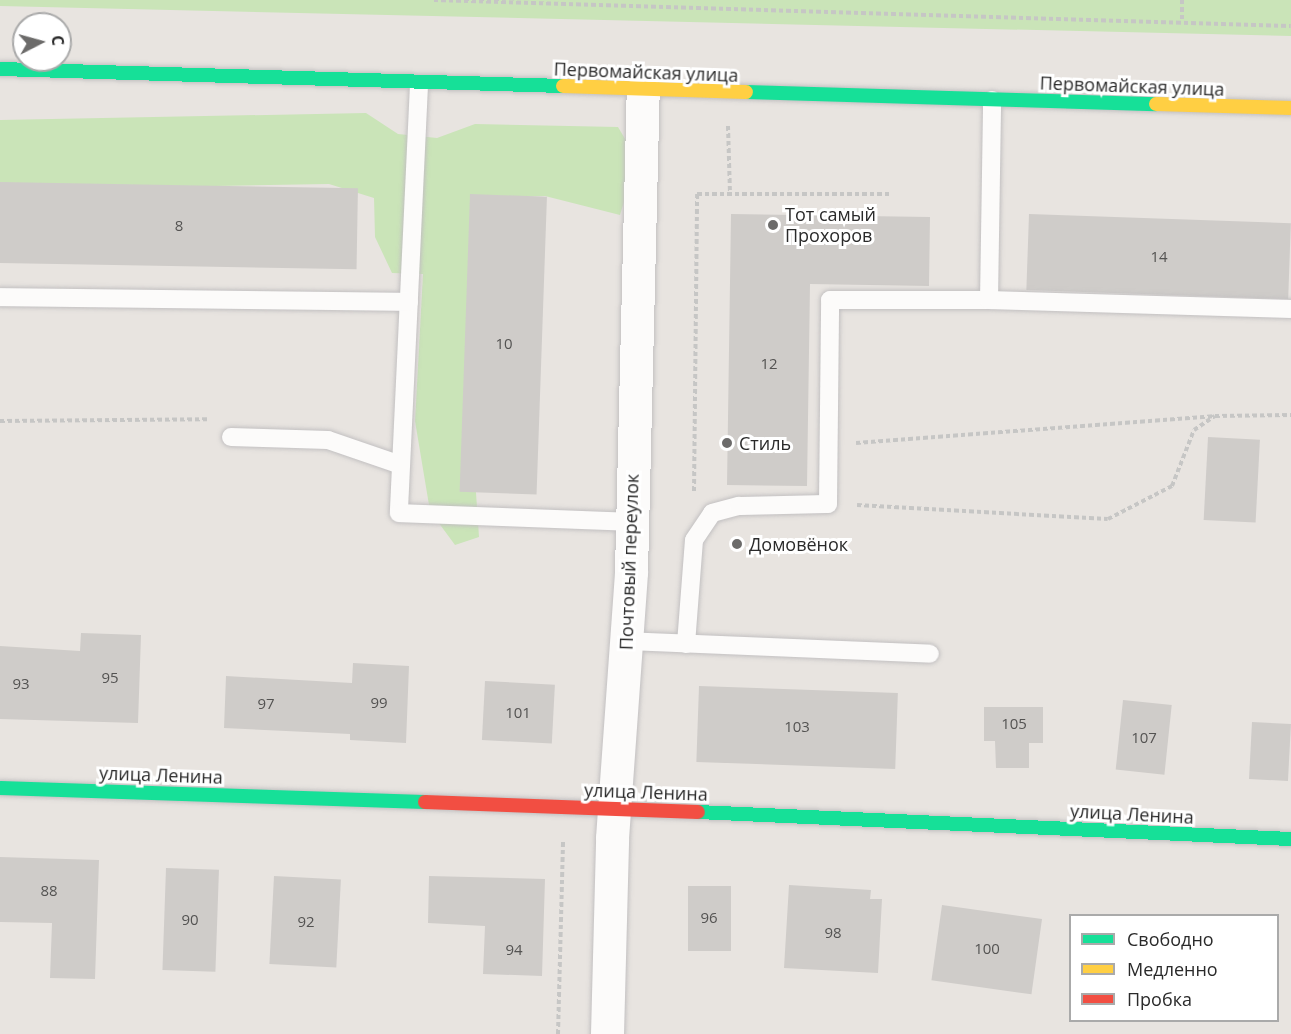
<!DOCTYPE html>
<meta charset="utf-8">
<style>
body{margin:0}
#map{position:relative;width:1291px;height:1034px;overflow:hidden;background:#e8e4e0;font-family:"Open Sans",sans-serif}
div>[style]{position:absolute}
.green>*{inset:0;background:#cae4b8}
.building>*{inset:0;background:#cfccc9;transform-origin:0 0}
.path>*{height:4px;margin-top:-2px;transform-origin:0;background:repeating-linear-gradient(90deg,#c6c6c5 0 4.5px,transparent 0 7.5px)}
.roads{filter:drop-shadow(0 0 2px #c2c0c1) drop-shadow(0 0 2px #c2c0c1)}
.lane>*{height:18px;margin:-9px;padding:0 9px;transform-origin:9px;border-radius:9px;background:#fcfbfa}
.street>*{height:33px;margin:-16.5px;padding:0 16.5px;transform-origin:16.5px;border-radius:16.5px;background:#fcfbfa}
.fast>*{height:14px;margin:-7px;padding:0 7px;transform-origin:7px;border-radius:7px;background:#16e098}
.slow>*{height:14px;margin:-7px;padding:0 7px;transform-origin:7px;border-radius:7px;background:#ffcf43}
.jam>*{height:14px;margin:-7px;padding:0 7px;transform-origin:7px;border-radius:7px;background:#f24e42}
.dots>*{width:16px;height:16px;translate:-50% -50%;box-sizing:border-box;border:3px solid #fff;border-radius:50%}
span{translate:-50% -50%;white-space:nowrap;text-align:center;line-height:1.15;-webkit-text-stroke:6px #fff;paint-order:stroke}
.number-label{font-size:15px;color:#545352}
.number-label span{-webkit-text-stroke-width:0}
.street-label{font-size:18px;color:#2a2a2a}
.poi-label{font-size:18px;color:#2a2a2a}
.left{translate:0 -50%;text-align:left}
.legend{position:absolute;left:1069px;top:914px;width:210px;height:108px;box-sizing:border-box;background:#fff;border:2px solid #aaa;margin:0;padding:8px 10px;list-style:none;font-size:18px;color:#2a2a2a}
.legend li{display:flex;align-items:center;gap:12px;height:30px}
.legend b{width:30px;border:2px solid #aaa}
.north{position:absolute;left:12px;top:12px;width:60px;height:60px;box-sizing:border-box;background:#fff;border:2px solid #aaa;border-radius:50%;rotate:84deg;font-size:16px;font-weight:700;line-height:24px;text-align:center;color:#2a2a2a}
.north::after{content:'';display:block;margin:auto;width:21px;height:27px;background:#6c6b6a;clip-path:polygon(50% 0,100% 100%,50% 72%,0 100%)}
</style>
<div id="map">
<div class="green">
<div style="clip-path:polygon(0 0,1291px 0,1291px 36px,0 6px)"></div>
<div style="clip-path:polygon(366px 113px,398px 134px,437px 138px,475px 124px,618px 127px,637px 159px,620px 215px,545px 196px,488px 198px,475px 478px,479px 537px,455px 545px,430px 511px,415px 421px,423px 274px,392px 273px,375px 237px,374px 198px,329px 184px,0 190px,0 120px)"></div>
</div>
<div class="building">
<div style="left:0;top:182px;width:358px;height:81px;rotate:1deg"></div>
<div style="left:470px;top:194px;width:77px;height:298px;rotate:2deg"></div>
<div style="clip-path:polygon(731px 214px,930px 217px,929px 286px,810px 284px,807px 486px,727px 485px)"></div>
<div style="left:1029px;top:214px;width:262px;height:76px;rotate:2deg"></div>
<div style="left:1208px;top:437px;width:52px;height:83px;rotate:3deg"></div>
<div style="clip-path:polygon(81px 633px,141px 635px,138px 723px,0 719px,0 646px,80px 651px)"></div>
<div style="clip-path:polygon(353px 663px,409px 666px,406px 743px,350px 740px,350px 734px,224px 728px,226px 676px,352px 683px)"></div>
<div style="left:485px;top:681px;width:70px;height:59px;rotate:3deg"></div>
<div style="left:699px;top:686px;width:199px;height:76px;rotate:2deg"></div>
<div style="left:1123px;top:700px;width:49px;height:70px;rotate:6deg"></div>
<div style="clip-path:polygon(984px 707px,1043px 707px,1043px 743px,1029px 743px,1029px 768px,996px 768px,995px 741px,984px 741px)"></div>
<div style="left:1252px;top:722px;width:39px;height:57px;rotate:3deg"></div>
<div style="clip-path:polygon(0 857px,99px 860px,95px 979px,50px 978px,52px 923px,0 922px)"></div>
<div style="left:166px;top:868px;width:53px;height:102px;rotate:2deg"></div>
<div style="left:274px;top:876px;width:67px;height:88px;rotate:3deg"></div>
<div style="clip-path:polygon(429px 876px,545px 879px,542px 976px,483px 974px,485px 926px,428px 923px)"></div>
<div style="clip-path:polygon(789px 885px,871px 890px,870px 899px,882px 899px,878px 973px,784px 968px)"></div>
<div style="left:688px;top:886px;width:43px;height:65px"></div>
<div style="left:942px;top:905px;width:101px;height:76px;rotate:8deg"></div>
</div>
<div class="path">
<div style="left:434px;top:0;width:857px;rotate:1.74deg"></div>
<div style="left:1182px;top:0;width:21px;rotate:90deg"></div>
<div style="left:728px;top:126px;width:68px;rotate:88.3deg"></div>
<div style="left:0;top:421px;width:209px;rotate:-0.5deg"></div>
<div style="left:856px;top:443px;width:358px;rotate:-4.3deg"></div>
<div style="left:694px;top:491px;width:297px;rotate:-89.4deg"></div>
<div style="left:697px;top:194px;width:193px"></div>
<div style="left:857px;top:505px;width:251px;rotate:3.2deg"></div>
<div style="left:1108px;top:519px;width:72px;rotate:-27.3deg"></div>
<div style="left:1172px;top:486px;width:60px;rotate:-68.6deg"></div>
<div style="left:1194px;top:430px;width:25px;rotate:-34deg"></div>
<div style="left:1215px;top:416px;width:76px;rotate:-0.8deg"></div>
<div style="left:558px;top:1034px;width:193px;rotate:-88.5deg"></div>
</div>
<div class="roads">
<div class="lane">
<div style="left:419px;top:85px;width:428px;rotate:92.7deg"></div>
<div style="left:399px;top:513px;width:233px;rotate:2.2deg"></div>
<div style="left:0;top:297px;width:409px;rotate:0.7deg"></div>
<div style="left:989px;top:300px;width:302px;rotate:1.7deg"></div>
<div style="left:231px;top:437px;width:97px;rotate:1.8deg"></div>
<div style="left:328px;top:440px;width:77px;rotate:18.9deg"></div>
<div style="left:626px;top:641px;width:304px;rotate:2.4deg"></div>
<div style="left:686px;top:644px;width:104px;rotate:-85.6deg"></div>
<div style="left:694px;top:540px;width:32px;rotate:-56deg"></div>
<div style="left:712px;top:513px;width:28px;rotate:-15deg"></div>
<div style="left:739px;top:506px;width:89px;rotate:-1.3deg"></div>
<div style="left:828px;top:504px;width:204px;rotate:-89.4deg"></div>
<div style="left:830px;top:300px;width:159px"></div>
<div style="left:989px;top:300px;width:200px;rotate:-89.1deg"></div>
</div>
<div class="street">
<div style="left:607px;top:1034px;width:196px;rotate:-88.5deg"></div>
<div style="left:612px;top:838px;width:268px;rotate:-85.9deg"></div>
<div style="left:631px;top:571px;width:481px;rotate:-88.6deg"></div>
</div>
<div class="fast">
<div style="left:0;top:69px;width:563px;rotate:1.73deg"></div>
<div style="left:746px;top:92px;width:410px;rotate:1.7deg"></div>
<div style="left:0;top:788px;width:425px;rotate:1.9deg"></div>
<div style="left:698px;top:812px;width:594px;rotate:2.61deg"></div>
</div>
<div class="slow">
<div style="left:563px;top:86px;width:183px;rotate:1.9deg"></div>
<div style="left:1156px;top:104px;width:135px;rotate:1.7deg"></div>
</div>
<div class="jam">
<div style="left:425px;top:802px;width:273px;rotate:2.1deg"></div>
</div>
</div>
<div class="dots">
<div style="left:773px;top:225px;background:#6c6b6a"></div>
<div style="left:727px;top:443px;background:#6c6b6a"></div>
<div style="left:737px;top:544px;background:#6c6b6a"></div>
</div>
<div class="number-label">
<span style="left:179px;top:226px">8</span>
<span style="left:1159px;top:257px">14</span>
<span style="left:504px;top:344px">10</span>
<span style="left:769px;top:364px">12</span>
<span style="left:110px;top:678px">95</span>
<span style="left:21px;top:684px">93</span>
<span style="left:379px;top:703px">99</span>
<span style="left:266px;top:704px">97</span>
<span style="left:518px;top:713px">101</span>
<span style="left:1014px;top:724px">105</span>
<span style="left:797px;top:727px">103</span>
<span style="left:1144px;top:738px">107</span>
<span style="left:49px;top:891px">88</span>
<span style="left:709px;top:918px">96</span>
<span style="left:190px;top:920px">90</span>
<span style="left:306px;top:922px">92</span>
<span style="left:833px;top:933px">98</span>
<span style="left:987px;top:949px">100</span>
<span style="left:514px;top:950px">94</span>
</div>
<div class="street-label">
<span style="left:646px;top:72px;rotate:2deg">Первомайская улица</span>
<span style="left:1132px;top:86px;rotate:2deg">Первомайская улица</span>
<span style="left:629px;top:562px;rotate:-88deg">Почтовый переулок</span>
<span style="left:161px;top:775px;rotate:2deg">улица Ленина</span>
<span style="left:646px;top:792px;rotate:2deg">улица Ленина</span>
<span style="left:1132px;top:814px;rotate:3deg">улица Ленина</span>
</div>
<div class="poi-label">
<span class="left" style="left:785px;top:225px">Тот самый<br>Прохоров</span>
<span class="left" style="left:739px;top:443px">Стиль</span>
<span class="left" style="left:749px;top:544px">Домовёнок</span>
</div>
<ul class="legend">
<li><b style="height:8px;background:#16e098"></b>Свободно</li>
<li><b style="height:8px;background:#ffcf43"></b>Медленно</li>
<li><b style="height:8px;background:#f24e42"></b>Пробка</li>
</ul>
<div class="north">С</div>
</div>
